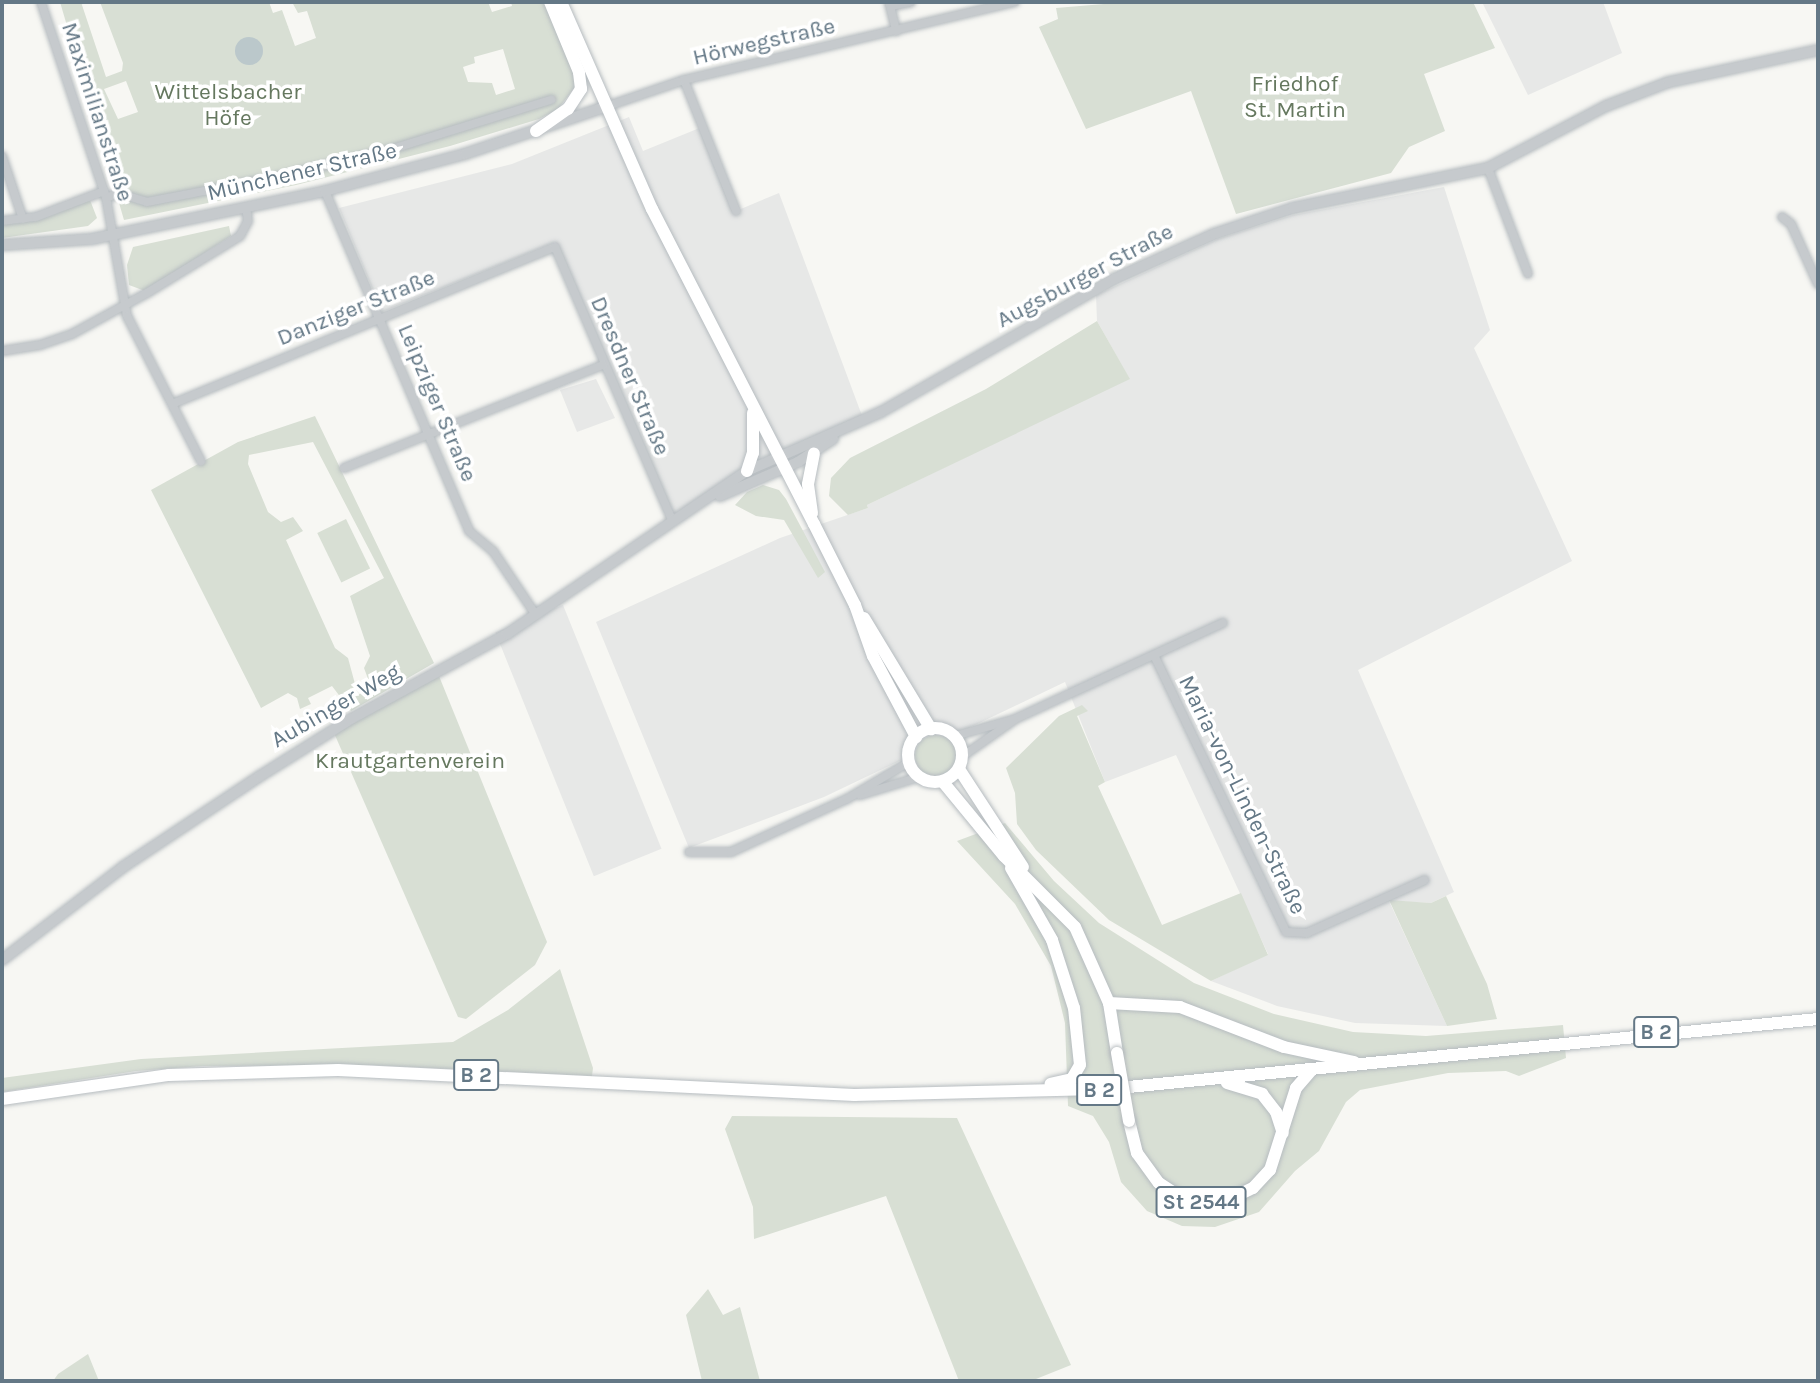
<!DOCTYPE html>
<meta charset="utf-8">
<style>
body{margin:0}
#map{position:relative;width:1820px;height:1383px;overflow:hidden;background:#f7f7f3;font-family:Karla,sans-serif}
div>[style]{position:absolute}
.built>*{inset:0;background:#e7e8e7;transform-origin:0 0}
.green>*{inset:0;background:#d8dfd4;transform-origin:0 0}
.round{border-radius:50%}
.water>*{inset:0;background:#bbc8cb}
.roads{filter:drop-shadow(0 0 2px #b6bcc0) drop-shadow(0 0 2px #b6bcc0)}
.minor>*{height:8px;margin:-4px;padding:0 4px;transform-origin:4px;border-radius:4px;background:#c6cacd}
.tertiary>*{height:10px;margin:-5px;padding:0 5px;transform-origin:5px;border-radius:5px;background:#c6cacd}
.secondary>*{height:12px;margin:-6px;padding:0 6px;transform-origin:6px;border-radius:6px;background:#fff}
.secondary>.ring{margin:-6px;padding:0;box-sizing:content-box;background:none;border:12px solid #fff;border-radius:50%}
.primary>*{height:12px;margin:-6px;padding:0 6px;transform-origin:6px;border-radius:6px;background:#fff}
.bridges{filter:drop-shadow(0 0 2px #b7bcbf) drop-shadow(0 0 2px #b7bcbf)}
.primary-bridge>*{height:12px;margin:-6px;padding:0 6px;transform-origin:6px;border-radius:6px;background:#fff}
span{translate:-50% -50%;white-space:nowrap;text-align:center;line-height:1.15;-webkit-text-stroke:7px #fff;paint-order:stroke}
.shield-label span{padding:2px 5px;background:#fff;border:2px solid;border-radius:5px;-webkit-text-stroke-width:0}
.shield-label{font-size:21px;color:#647886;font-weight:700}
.street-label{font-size:23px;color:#647886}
.park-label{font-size:23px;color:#65785f}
.frame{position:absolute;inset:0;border:4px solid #647886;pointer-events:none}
</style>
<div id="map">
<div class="built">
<div style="clip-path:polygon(1482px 2px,1603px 2px,1622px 53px,1528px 95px)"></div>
<div style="clip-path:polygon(629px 117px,643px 151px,702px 127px,736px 211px,779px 193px,864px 421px,672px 518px,555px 242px,382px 312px,339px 208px,512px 164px)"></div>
<div style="clip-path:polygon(1444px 187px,1490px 330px,1474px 348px,1572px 561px,1358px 670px,1454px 892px,1431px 903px,1389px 901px,1447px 1026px,1355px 1023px,1277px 1006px,1211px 981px,1268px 954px,1176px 755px,1105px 782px,1065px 682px,824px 797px,689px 848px,596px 622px,780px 538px,868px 508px,867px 505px,1129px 378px,1097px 321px,1096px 295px,1218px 239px,1293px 215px)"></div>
<div style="clip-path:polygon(596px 379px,615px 418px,577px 432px,560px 390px)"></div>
<div style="left:563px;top:605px;width:263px;height:73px;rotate:68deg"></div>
</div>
<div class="green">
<div style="clip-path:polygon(evenodd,60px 2px,81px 2px,106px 77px,122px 71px,123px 63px,100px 2px,269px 2px,273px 13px,282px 10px,295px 46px,316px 38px,307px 11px,298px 13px,292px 2px,488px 2px,492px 12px,512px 6px,511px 2px,546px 2px,576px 72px,575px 87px,558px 109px,539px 119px,450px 146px,296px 185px,124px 220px,60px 2px,503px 49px,515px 89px,496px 95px,492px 83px,468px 82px,463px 67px,475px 63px,474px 57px,503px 49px,60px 2px,126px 81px,138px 112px,118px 119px,104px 89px,126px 81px)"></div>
<div style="clip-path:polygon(1128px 2px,1473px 2px,1495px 48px,1424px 74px,1445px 131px,1409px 147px,1391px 173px,1236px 214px,1191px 91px,1086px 129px,1039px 27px,1058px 19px,1056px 8px)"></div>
<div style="clip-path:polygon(90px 200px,97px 218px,88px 226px,2px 238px,2px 224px)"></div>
<div style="clip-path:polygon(229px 226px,231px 236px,145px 291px,129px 285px,127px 265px,133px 247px)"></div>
<div style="clip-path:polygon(1097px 321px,1130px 379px,867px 505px,868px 508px,848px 515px,829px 496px,831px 478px,850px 458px,986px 389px)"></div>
<div style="clip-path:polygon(evenodd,315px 416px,434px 663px,351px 711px,332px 686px,308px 698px,311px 704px,300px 709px,297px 698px,288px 693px,261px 708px,151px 490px,238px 442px,315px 416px,313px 442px,384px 578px,350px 596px,370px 656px,364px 668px,371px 687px,358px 695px,348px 658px,335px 648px,286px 540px,303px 531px,293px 517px,281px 522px,268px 512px,248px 464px,249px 455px,313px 442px)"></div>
<div style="clip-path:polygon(763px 485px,779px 490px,786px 499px,825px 572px,818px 578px,784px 520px,756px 516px,735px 505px,747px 492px)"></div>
<div style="left:346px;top:519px;width:55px;height:32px;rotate:64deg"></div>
<div style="clip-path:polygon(439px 676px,547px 942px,535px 965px,466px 1019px,458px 1017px,334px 733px)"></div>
<div style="clip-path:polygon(1082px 705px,1088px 711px,1077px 716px,1105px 782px,1098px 786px,1162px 925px,1241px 893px,1268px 955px,1211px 981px,1109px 920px,1036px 850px,1017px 824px,1015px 793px,1006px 768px,1059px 716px)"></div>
<div class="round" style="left:915px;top:735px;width:42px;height:42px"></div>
<div style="clip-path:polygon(1005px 823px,1054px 881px,1099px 923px,1194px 983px,1274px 1014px,1353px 1032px,1426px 1036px,1563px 1025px,1566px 1058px,1519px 1076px,1506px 1071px,1448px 1073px,1360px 1090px,1346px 1102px,1319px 1151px,1295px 1171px,1259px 1212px,1215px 1227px,1182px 1226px,1147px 1211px,1121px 1182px,1109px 1142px,1093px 1116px,1068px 1106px,1065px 1023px,1051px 966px,1015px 904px,957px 841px)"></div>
<div style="clip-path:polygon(1446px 896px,1487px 984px,1497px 1019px,1447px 1026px,1389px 900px,1431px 903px)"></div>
<div style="clip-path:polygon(560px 969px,593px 1068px,592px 1076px,370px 1065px,203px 1066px,136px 1071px,2px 1092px,2px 1078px,141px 1059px,453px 1042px,508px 1010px)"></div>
<div style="clip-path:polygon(732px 1116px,957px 1118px,1071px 1365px,1031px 1381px,959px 1381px,886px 1196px,754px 1239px,753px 1207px,725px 1129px)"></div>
<div style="clip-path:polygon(708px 1289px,723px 1315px,740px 1307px,760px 1381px,702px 1381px,686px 1315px)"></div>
<div style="clip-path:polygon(88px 1354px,99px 1381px,53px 1381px,58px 1374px)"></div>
</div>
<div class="water">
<div class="round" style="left:235px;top:37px;width:28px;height:28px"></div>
</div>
<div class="roads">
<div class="minor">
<div style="left:41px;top:2px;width:206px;rotate:71.6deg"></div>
<div style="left:106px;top:197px;width:121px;rotate:80deg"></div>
<div style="left:127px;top:316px;width:163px;rotate:63deg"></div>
<div style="left:889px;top:2px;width:30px;rotate:76deg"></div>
<div style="left:891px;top:6px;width:20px;rotate:-11deg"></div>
<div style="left:684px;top:80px;width:141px;rotate:68.3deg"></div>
<div style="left:605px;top:107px;width:83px;rotate:-18.9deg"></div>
<div style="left:684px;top:80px;width:340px;rotate:-13.3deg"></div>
<div style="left:2px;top:156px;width:66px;rotate:71.6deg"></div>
<div style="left:1488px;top:168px;width:113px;rotate:69.3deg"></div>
<div style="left:325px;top:191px;width:369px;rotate:67deg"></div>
<div style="left:469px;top:531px;width:31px;rotate:40deg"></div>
<div style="left:493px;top:551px;width:77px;rotate:56.1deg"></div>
<div style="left:106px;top:197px;width:15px;rotate:-11deg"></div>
<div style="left:121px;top:194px;width:27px;rotate:17deg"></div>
<div style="left:147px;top:202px;width:137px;rotate:-10.9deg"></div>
<div style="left:282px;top:176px;width:110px;rotate:-13.7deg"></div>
<div style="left:389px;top:150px;width:170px;rotate:-17.2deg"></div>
<div style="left:1782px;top:217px;width:11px;rotate:38deg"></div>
<div style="left:1791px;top:224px;width:66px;rotate:65.8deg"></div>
<div style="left:2px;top:221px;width:34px;rotate:-7deg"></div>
<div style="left:36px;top:217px;width:73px;rotate:-20.9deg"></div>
<div style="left:2px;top:351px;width:38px;rotate:-9deg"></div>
<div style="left:40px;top:345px;width:34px;rotate:-19deg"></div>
<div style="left:72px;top:334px;width:85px;rotate:-28.7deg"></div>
<div style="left:147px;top:293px;width:109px;rotate:-31.5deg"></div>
<div style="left:240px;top:236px;width:17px;rotate:-62deg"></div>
<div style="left:248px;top:221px;width:14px;rotate:-98deg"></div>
<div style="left:172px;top:404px;width:414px;rotate:-22.3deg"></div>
<div style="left:555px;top:247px;width:297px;rotate:66.8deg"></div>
<div style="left:344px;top:468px;width:279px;rotate:-21.7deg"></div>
<div style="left:1154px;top:655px;width:307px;rotate:64.5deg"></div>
<div style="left:1286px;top:932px;width:21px;rotate:3deg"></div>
<div style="left:1307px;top:933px;width:129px;rotate:-24.2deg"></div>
<div style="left:955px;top:736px;width:62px;rotate:-15.8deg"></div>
<div style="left:1015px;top:719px;width:229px;rotate:-24.8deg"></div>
<div style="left:963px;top:756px;width:62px;rotate:-35.2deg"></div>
<div style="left:860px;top:795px;width:62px;rotate:-17deg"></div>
<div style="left:689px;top:852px;width:42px"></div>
<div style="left:731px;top:852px;width:128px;rotate:-24.6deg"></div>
<div style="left:847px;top:799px;width:72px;rotate:-30.8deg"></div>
</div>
<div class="tertiary">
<div style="left:2px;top:245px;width:90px;rotate:-3.8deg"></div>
<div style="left:92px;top:239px;width:238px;rotate:-11.6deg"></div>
<div style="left:325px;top:191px;width:145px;rotate:-14.8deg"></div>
<div style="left:465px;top:154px;width:148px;rotate:-18.6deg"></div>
<div style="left:720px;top:496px;width:85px;rotate:-23.6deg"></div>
<div style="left:798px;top:462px;width:42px;rotate:-33.3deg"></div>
<div style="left:2px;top:960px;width:153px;rotate:-37.5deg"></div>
<div style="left:123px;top:867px;width:164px;rotate:-33.6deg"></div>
<div style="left:260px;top:776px;width:107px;rotate:-32.1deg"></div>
<div style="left:351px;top:719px;width:178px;rotate:-28.6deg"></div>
<div style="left:507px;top:634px;width:290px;rotate:-34.2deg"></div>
<div style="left:747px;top:471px;width:146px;rotate:-23.8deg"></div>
<div style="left:881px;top:412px;width:268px;rotate:-29.7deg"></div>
<div style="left:1114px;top:279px;width:110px;rotate:-24.2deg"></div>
<div style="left:1214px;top:234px;width:83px;rotate:-18.2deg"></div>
<div style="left:1293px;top:208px;width:199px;rotate:-11.6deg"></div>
<div style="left:1488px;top:168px;width:133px;rotate:-27.7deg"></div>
<div style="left:1606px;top:106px;width:67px;rotate:-20.9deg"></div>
<div style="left:1669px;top:82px;width:152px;rotate:-12.1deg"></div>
</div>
<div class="secondary">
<div style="left:561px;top:2px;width:226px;rotate:66.3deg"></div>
<div style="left:652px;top:209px;width:354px;rotate:62.8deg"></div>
<div style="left:814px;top:524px;width:91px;rotate:63.2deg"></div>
<div style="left:855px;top:605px;width:54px;rotate:70.6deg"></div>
<div style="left:873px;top:656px;width:92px;rotate:62deg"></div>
<div style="left:536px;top:131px;width:39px;rotate:-35deg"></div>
<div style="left:568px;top:109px;width:24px;rotate:-57deg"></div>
<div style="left:581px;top:89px;width:17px;rotate:-97deg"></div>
<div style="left:579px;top:72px;width:76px;rotate:-112.5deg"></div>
<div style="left:747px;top:471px;width:19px;rotate:-72deg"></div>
<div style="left:753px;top:453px;width:40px;rotate:-90deg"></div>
<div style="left:812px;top:513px;width:29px;rotate:-98deg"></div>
<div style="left:808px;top:484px;width:31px;rotate:-79deg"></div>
<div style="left:864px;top:618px;width:130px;rotate:58.9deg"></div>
<div class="ring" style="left:908px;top:728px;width:42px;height:42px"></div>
</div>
<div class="primary">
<div style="left:959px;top:769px;width:117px;rotate:56.9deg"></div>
<div style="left:943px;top:782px;width:96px;rotate:50.5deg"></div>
<div style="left:1004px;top:856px;width:100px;rotate:45deg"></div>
<div style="left:1075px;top:927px;width:83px;rotate:65.9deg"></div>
<div style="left:1109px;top:1003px;width:51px;rotate:80.9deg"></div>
<div style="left:1011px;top:868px;width:83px;rotate:60.3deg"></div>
<div style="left:1052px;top:940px;width:71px;rotate:72.1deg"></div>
<div style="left:1074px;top:1008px;width:57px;rotate:84deg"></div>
<div style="left:1080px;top:1065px;width:16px;rotate:120deg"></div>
<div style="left:1072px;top:1079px;width:22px;rotate:167deg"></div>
<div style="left:1109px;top:1003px;width:71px;rotate:3.2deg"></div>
<div style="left:1180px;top:1007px;width:111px;rotate:21deg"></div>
<div style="left:1284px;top:1047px;width:72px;rotate:12.1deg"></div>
<div style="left:1227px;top:1083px;width:37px;rotate:17deg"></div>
<div style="left:1262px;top:1094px;width:23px;rotate:52deg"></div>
<div style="left:1276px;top:1112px;width:22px;rotate:72deg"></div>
<div style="left:2px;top:1099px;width:169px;rotate:-8.2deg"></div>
<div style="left:169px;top:1075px;width:169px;rotate:-1.7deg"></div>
<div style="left:338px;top:1070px;width:517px;rotate:2.77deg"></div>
<div style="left:854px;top:1095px;width:254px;rotate:-1.4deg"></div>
<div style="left:1108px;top:1089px;width:713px;rotate:-5.63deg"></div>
<div style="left:1129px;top:1121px;width:33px;rotate:76deg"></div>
<div style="left:1137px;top:1153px;width:37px;rotate:54deg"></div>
<div style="left:1159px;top:1183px;width:27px;rotate:33deg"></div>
<div style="left:1182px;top:1198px;width:44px;rotate:3.9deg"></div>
<div style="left:1226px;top:1201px;width:30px;rotate:-26deg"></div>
<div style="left:1253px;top:1188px;width:25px;rotate:-47deg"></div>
<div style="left:1270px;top:1170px;width:86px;rotate:-72.4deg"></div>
<div style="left:1296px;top:1088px;width:23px;rotate:-49deg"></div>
</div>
</div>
<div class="bridges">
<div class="primary-bridge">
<div style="left:1117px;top:1053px;width:69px;rotate:80deg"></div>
</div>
</div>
<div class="shield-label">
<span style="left:1656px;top:1032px">B 2</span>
<span style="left:476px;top:1075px">B 2</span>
<span style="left:1099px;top:1090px">B 2</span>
<span style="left:1201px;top:1202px">St 2544</span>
</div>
<div class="street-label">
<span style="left:764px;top:42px;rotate:-13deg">Hörwegstraße</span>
<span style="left:97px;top:112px;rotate:72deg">Maximilianstraße</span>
<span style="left:302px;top:172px;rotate:-13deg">Münchener Straße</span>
<span style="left:1085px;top:276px;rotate:-28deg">Augsburger Straße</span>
<span style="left:356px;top:308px;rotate:-22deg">Danziger Straße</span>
<span style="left:630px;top:376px;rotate:67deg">Dresdner Straße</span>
<span style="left:437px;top:403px;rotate:67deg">Leipziger Straße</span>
<span style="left:336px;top:706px;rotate:-30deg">Aubinger Weg</span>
<span style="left:1242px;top:795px;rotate:64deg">Maria-von-Linden-Straße</span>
</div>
<div class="park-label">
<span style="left:1295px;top:97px">Friedhof<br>St. Martin</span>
<span style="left:228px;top:105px">Wittelsbacher<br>Höfe</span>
<span style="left:410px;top:761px">Krautgartenverein</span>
</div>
<div class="frame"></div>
</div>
